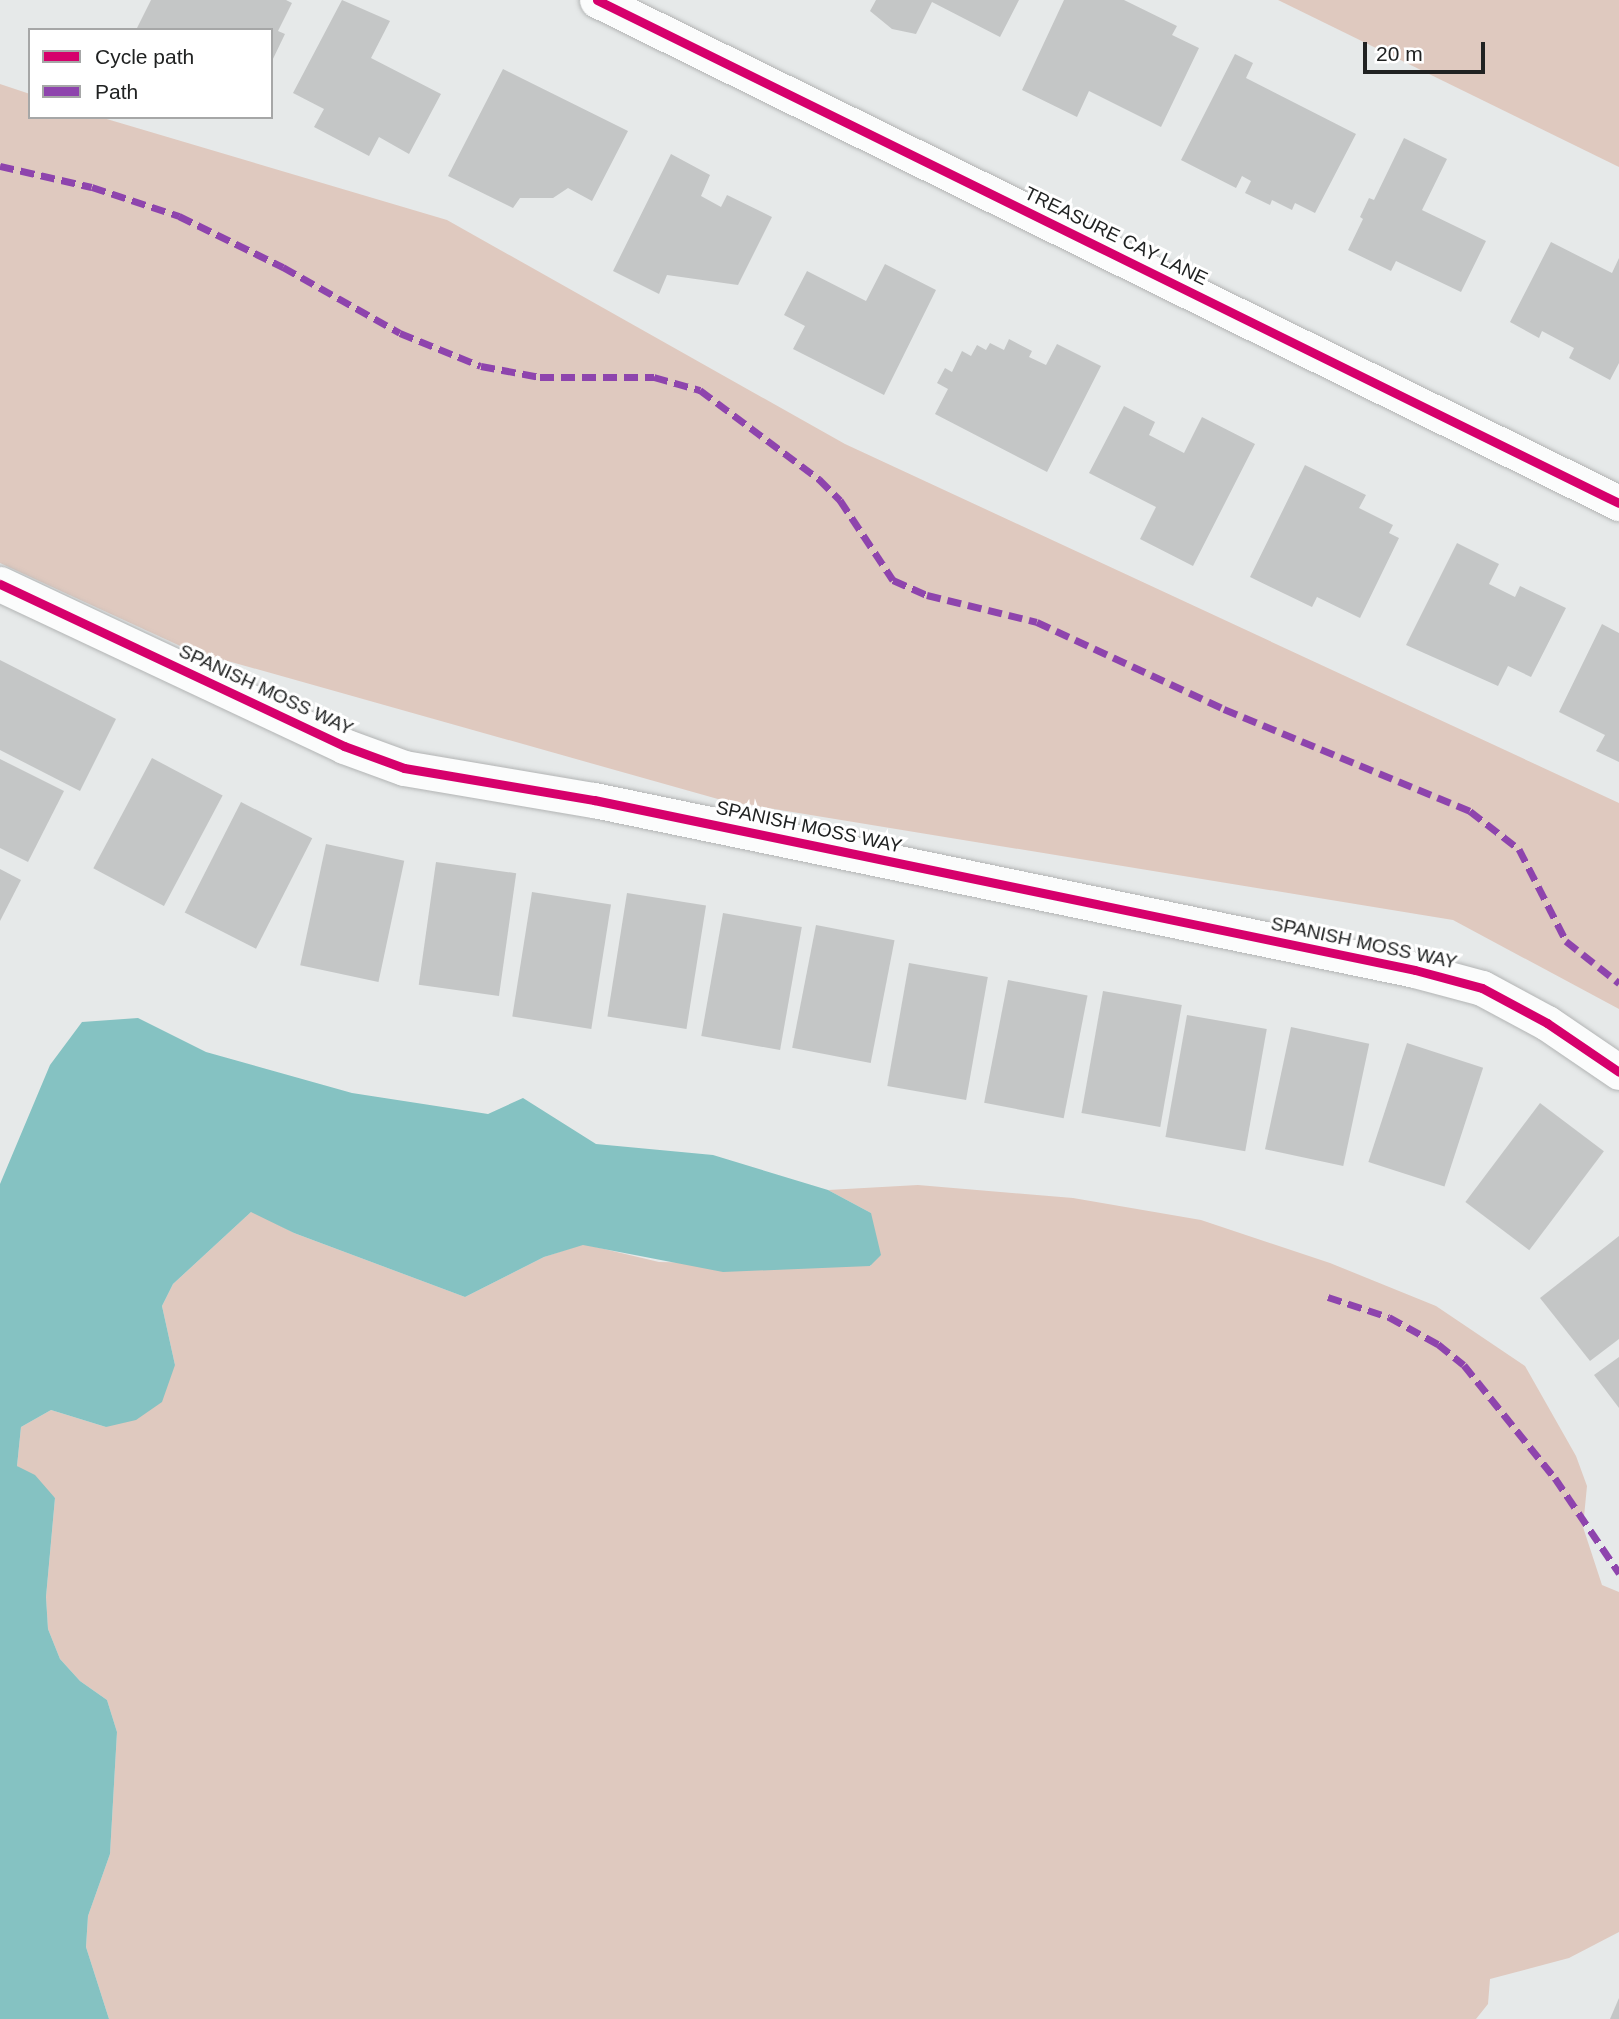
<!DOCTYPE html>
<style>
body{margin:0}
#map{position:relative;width:1619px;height:2019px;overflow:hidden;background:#e6e9e9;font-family:Helvetica,sans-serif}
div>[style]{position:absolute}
.green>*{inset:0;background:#dfc9bf}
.water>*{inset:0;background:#85c2c2}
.building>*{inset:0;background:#c4c6c6;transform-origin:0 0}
.roads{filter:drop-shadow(0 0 2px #b2b4b4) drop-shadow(0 0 2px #b2b4b4)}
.minor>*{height:35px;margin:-17.5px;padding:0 17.5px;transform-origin:17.5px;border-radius:17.5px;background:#fbfcfc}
.quiet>*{height:7px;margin-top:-3.5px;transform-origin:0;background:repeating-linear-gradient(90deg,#8e44ad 0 14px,transparent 0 21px)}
.cycleway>*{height:9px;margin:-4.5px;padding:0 4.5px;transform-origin:4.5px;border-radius:4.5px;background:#d6006c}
span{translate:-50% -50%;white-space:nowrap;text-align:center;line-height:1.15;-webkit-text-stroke:6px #fff;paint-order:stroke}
.street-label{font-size:19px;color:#202222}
.legend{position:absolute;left:28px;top:28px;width:245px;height:91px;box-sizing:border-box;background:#fff;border:2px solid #a6a7a7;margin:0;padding:9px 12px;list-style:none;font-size:21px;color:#202222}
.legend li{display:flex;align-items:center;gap:14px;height:35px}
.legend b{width:35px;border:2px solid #a6a7a7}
.scale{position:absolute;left:1363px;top:42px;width:122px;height:32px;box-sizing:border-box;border:4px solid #202222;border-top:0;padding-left:9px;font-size:21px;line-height:24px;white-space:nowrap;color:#202222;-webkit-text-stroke:5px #fff;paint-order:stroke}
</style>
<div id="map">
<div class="green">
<div style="clip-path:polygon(1278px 0,1619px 0,1619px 167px)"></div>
<div style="clip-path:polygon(0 84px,30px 94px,30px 117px,100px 117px,447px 220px,845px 444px,1619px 803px,1619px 1009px,1453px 920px,725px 801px,189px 650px,0 563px)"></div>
<div style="clip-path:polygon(918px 1185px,1073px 1198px,1201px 1220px,1330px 1263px,1436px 1306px,1525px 1366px,1576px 1456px,1587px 1486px,1583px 1527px,1602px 1585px,1619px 1592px,1619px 1932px,1569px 1958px,1490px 1979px,1488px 2004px,1476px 2019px,109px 2019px,86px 1947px,88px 1916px,110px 1854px,117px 1732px,107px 1700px,80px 1681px,60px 1659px,48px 1629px,46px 1597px,55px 1498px,17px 1466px,21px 1427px,51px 1410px,106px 1427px,175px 1365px,162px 1306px,173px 1284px,252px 1211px,294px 1233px,465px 1297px,544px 1257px,583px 1244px,659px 1262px,871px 1266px,871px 1213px,828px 1190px)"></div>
</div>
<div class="water">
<div style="clip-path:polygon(138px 1018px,206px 1052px,352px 1093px,488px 1114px,523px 1098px,596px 1144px,713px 1155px,828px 1190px,871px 1213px,881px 1255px,870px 1266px,723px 1272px,583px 1245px,544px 1257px,465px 1297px,294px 1233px,251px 1212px,173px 1284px,162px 1306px,175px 1365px,162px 1402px,136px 1420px,106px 1427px,51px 1410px,21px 1427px,17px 1466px,35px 1475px,55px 1498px,46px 1597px,48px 1629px,60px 1659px,80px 1681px,107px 1700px,117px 1732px,110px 1854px,88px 1916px,86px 1947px,109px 2019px,0 2019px,0 1184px,50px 1065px,82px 1022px)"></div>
</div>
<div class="building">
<div style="clip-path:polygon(151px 0,286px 0,292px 3px,278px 31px,285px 34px,271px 63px,271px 30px,136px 30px)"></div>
<div style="clip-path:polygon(342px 0,390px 21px,371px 58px,441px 94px,409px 154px,379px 137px,369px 156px,314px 127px,324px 109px,293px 93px)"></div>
<div style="clip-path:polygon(876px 0,1019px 0,1000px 37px,932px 2px,916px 34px,892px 29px,870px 11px)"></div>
<div style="clip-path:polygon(1064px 0,1124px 0,1177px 26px,1172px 35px,1199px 48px,1161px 127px,1089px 91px,1077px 117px,1022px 90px)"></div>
<div style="clip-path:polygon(1235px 54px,1253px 63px,1246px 78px,1356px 134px,1315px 213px,1295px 203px,1292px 210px,1272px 200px,1270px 205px,1245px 193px,1251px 181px,1242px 176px,1236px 188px,1181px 160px)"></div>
<div style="clip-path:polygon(503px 69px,628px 131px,592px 201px,568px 188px,553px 198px,520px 198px,513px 208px,448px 176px)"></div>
<div style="clip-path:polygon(1404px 138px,1447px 159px,1422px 210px,1486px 241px,1461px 292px,1396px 261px,1391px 271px,1348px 250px,1363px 219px,1360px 217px,1369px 198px,1374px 200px)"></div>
<div style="clip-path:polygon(671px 154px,710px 175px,701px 196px,721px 207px,727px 195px,772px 217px,738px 285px,667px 275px,659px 294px,613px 271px)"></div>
<div style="clip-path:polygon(1551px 242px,1612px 273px,1619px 258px,1619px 363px,1610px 380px,1569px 358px,1574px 348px,1542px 331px,1539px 338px,1510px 322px)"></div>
<div style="clip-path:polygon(885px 264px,936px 290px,884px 395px,793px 349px,805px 326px,784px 315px,807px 271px,866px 301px)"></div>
<div style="clip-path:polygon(1009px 339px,1032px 351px,1029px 357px,1046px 365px,1057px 344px,1101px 366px,1047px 472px,935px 414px,948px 389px,937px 383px,945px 368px,952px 372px,962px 351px,971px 356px,977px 345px,986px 350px,990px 343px,1004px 350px)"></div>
<div style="clip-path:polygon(1124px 406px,1155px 422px,1149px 435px,1184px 453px,1202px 417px,1255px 444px,1193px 566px,1140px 539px,1156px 507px,1089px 473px)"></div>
<div style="clip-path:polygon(1305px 465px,1366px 495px,1359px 508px,1393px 525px,1389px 533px,1399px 538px,1360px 618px,1317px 597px,1312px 607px,1250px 577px)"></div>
<div style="clip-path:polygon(1457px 543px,1499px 564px,1489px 584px,1515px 597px,1520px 586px,1566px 608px,1531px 677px,1508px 666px,1498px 686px,1406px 645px)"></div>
<div style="clip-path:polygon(1602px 624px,1619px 633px,1619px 762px,1596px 751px,1605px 735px,1559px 712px)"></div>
<div style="clip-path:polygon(0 660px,116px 719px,80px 791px,0 750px)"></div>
<div style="left:152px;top:758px;width:80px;height:125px;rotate:28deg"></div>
<div style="clip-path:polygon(0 759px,64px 791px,28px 862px,0 848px)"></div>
<div style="left:241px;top:802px;width:80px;height:124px;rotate:27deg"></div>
<div style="left:326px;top:844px;width:80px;height:124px;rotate:12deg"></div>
<div style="left:436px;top:862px;width:81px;height:124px;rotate:8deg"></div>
<div style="clip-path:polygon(0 869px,21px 880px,0 921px)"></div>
<div style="left:532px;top:892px;width:80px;height:126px;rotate:9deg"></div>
<div style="left:627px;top:893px;width:80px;height:125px;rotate:9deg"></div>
<div style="left:723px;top:913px;width:80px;height:125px;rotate:10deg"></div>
<div style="left:816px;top:925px;width:80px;height:125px;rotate:11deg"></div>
<div style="left:909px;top:963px;width:80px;height:125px;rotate:10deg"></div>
<div style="left:1008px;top:980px;width:81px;height:125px;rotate:11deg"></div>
<div style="left:1103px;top:991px;width:80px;height:124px;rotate:10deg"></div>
<div style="left:1187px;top:1015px;width:81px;height:124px;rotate:10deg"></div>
<div style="left:1291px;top:1027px;width:80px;height:125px;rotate:12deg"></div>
<div style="left:1407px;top:1043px;width:80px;height:125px;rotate:18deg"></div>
<div style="left:1540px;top:1103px;width:80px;height:124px;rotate:37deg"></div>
<div style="clip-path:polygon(1619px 1236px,1619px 1339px,1590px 1361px,1540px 1298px)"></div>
<div style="clip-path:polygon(1619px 1357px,1619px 1408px,1594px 1375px)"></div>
<div style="clip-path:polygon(1619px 1998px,1619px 2019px,1610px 2019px)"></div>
</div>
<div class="roads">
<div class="minor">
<div style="left:597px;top:0;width:1139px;rotate:26.21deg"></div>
<div style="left:0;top:584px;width:380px;rotate:25.2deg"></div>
<div style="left:344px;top:746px;width:64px;rotate:20.1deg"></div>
<div style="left:404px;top:768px;width:193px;rotate:9.6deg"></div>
<div style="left:594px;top:800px;width:838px;rotate:11.7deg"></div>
<div style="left:1415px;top:970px;width:69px;rotate:15deg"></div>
<div style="left:1482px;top:988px;width:74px;rotate:28.3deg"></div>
<div style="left:1547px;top:1023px;width:87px;rotate:34.2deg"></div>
</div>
</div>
<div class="quiet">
<div style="left:0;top:166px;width:94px;rotate:12.9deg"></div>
<div style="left:92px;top:187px;width:92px;rotate:18.4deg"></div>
<div style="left:179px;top:216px;width:116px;rotate:26.1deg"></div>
<div style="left:283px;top:267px;width:134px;rotate:29.4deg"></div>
<div style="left:400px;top:333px;width:87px;rotate:22.2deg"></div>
<div style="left:481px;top:366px;width:60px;rotate:10.6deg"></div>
<div style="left:540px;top:377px;width:114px"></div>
<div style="left:654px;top:377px;width:48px;rotate:15.8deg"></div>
<div style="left:700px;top:390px;width:149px;rotate:36.8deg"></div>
<div style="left:819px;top:479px;width:30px;rotate:45deg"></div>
<div style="left:840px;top:500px;width:96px;rotate:56.5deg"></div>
<div style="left:893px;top:580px;width:37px;rotate:24deg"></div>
<div style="left:927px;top:595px;width:113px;rotate:13.8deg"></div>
<div style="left:1037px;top:622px;width:206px;rotate:24.9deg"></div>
<div style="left:1224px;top:709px;width:266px;rotate:22.5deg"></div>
<div style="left:1470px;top:811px;width:62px;rotate:37.8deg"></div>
<div style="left:1519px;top:849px;width:103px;rotate:62.9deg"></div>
<div style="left:1566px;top:941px;width:68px;rotate:38.4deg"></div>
<div style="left:1328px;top:1297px;width:64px;rotate:18.2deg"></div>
<div style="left:1389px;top:1317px;width:56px;rotate:28.9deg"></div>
<div style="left:1438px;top:1344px;width:33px;rotate:39deg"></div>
<div style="left:1464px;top:1365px;width:145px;rotate:51.2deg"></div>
<div style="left:1555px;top:1478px;width:115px;rotate:56deg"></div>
</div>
<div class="cycleway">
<div style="left:597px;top:0;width:1139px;rotate:26.21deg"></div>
<div style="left:0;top:584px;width:380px;rotate:25.2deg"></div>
<div style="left:344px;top:746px;width:64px;rotate:20.1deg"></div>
<div style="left:404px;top:768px;width:193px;rotate:9.6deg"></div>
<div style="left:594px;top:800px;width:838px;rotate:11.7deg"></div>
<div style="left:1415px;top:970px;width:69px;rotate:15deg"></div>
<div style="left:1482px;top:988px;width:74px;rotate:28.3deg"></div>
<div style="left:1547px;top:1023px;width:87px;rotate:34.2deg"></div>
</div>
<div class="street-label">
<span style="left:1116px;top:236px;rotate:26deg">TREASURE CAY LANE</span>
<span style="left:266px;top:690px;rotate:25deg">SPANISH MOSS WAY</span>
<span style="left:809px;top:827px;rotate:12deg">SPANISH MOSS WAY</span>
<span style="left:1364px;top:943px;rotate:12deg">SPANISH MOSS WAY</span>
</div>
<ul class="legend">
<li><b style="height:9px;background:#d6006c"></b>Cycle path</li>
<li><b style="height:9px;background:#8e44ad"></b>Path</li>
</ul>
<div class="scale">20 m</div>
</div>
